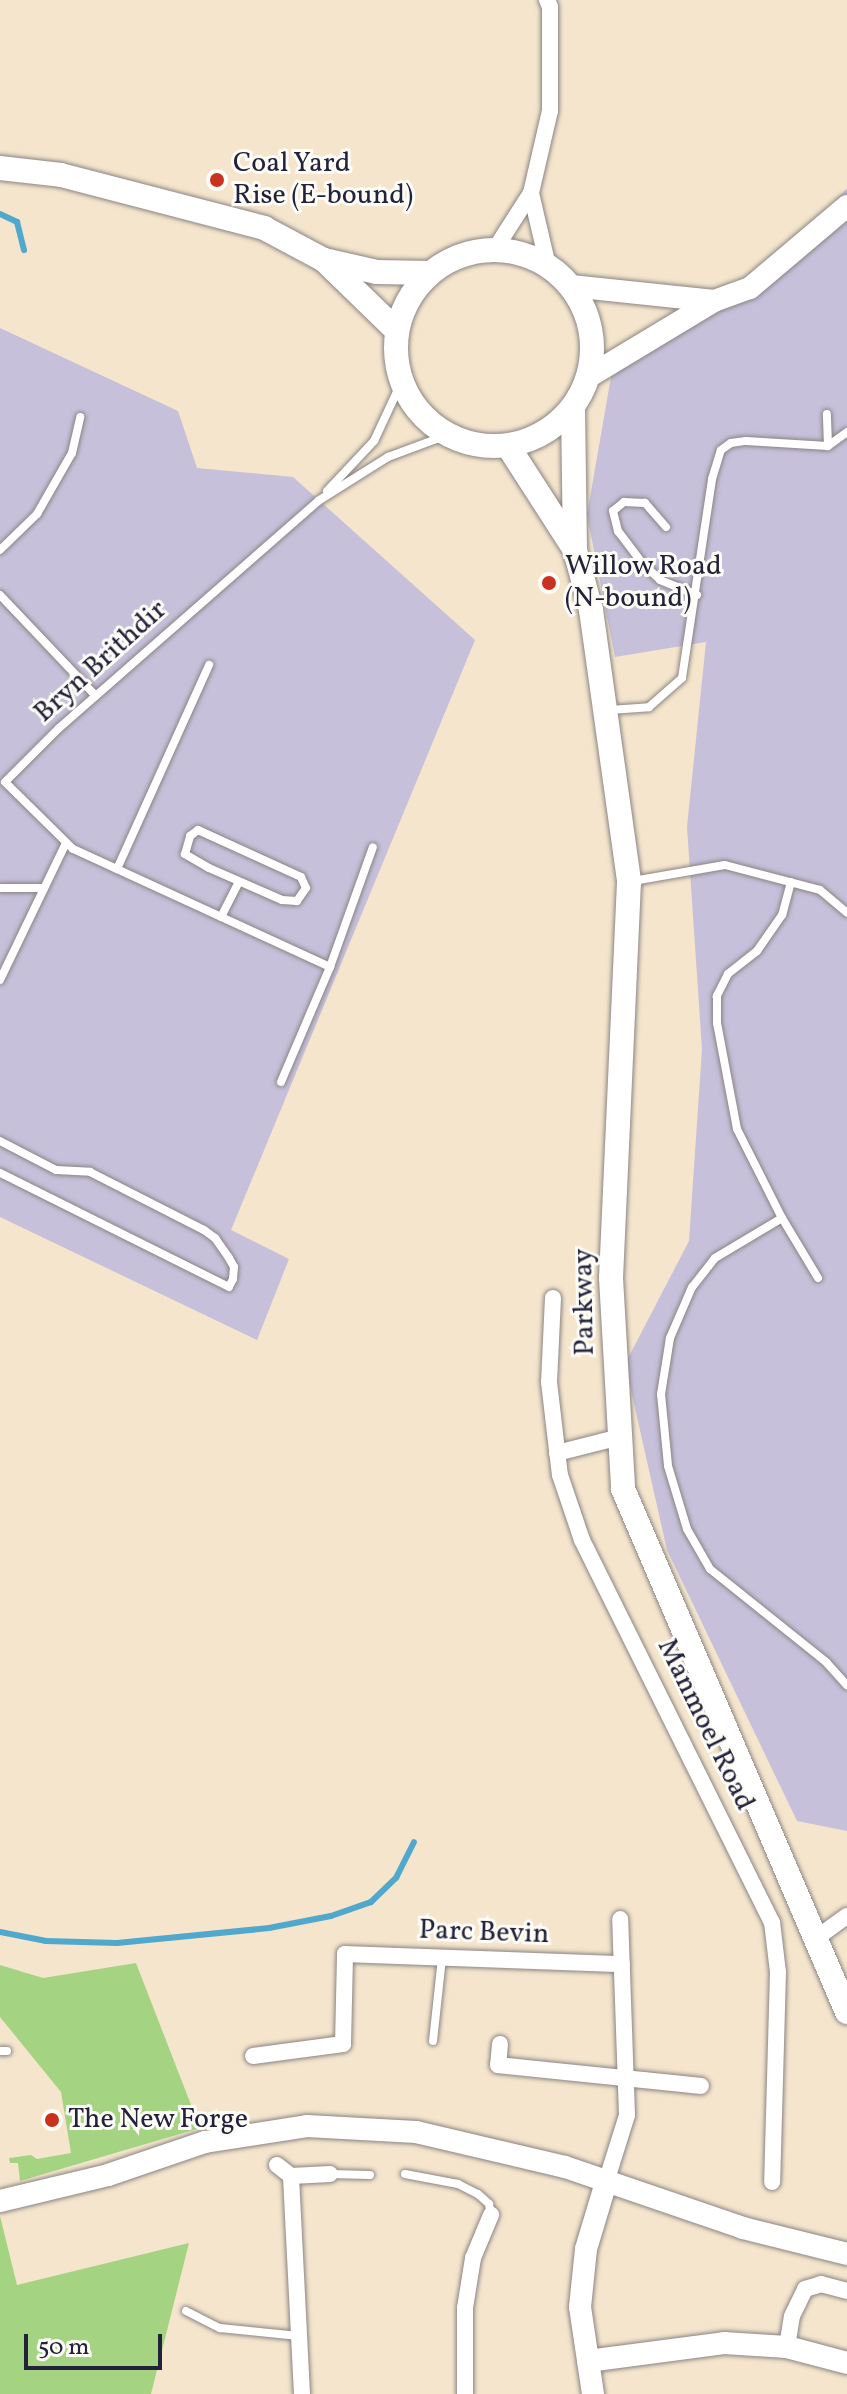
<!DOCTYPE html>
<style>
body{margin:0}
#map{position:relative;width:847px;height:2394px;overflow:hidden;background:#f4e5cc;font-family:Vollkorn,serif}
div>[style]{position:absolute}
.industrial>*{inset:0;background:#c6c0da}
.green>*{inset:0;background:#a4d482}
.stream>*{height:6px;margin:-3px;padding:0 3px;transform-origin:3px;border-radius:3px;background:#50a8cd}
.roads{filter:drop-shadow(0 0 2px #8b8484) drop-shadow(0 0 2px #8b8484)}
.service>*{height:8px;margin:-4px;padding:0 4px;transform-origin:4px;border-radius:4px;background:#fff}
.minor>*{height:16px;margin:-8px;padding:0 8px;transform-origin:8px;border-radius:8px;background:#fff}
.tertiary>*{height:22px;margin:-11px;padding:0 11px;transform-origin:11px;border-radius:11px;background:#fff}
.secondary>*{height:24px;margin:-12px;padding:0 12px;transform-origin:12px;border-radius:12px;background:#fff}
.secondary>.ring{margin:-12px;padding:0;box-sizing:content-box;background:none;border:24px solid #fff;border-radius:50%}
.dots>*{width:22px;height:22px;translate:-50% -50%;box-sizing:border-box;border:4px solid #fdfcf7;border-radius:50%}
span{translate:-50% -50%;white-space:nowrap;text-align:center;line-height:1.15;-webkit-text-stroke:6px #fdfcf7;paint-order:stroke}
.poi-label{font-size:28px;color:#22223b}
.left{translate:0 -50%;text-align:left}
.street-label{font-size:28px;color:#22223b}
.scale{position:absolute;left:24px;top:2334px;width:138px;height:36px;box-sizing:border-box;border:4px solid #22223b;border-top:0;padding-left:10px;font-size:24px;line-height:28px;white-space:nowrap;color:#22223b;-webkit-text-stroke:6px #fdfcf7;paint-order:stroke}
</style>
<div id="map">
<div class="industrial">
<div style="clip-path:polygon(847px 188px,847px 1831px,797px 1821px,667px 1550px,625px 1364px,689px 1241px,702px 1049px,687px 827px,706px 642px,615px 657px,587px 515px,612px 371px,796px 245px)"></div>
<div style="clip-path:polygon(0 328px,178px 411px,197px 468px,293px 477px,475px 640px,231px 1230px,289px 1259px,257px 1340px,0 1217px)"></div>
</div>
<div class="green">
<div style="clip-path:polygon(136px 1963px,200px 2128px,20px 2181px,18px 2163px,10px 2163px,9px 2158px,31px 2155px,37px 2159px,71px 2153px,61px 2092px,0 2017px,0 1965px,43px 1978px)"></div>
<div style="clip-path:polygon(0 2216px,17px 2285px,189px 2243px,151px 2394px,0 2394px)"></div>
</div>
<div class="stream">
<div style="left:0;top:214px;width:19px;rotate:25deg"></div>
<div style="left:17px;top:222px;width:29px;rotate:76deg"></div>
<div style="left:0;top:1932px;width:47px;rotate:11.1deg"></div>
<div style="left:46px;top:1941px;width:71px;rotate:1.6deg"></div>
<div style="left:117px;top:1943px;width:153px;rotate:-5.6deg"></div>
<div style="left:269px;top:1928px;width:63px;rotate:-11deg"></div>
<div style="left:331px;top:1916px;width:42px;rotate:-19.3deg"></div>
<div style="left:371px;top:1902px;width:35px;rotate:-44deg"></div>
<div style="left:396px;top:1878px;width:40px;rotate:-63.4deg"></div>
</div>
<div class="roads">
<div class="service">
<div style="left:828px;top:446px;width:24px;rotate:-36deg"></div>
<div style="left:327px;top:491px;width:69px;rotate:-46.8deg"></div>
<div style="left:374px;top:441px;width:64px;rotate:-65deg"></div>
<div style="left:666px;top:527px;width:32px;rotate:-131deg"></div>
<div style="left:645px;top:503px;width:21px;rotate:-177deg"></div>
<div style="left:624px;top:502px;width:14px;rotate:141deg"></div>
<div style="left:613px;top:511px;width:21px;rotate:76deg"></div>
<div style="left:618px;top:531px;width:41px;rotate:52.9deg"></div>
<div style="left:643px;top:564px;width:23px;rotate:43deg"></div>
<div style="left:660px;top:580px;width:40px;rotate:22deg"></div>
<div style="left:0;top:550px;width:52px;rotate:-44.2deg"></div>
<div style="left:37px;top:514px;width:70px;rotate:-60.2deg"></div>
<div style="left:72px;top:453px;width:37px;rotate:-77deg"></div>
<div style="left:0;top:595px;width:139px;rotate:46.5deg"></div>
<div style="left:610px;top:710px;width:39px;rotate:-4deg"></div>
<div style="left:649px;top:707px;width:44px;rotate:-41.3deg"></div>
<div style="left:682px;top:678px;width:201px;rotate:-81.4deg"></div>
<div style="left:712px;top:479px;width:30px;rotate:-73deg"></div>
<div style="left:721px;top:450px;width:12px;rotate:-35deg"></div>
<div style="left:731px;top:443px;width:15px;rotate:-8deg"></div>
<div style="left:746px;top:441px;width:82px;rotate:3.5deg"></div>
<div style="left:828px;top:446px;width:32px;rotate:-92deg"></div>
<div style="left:198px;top:830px;width:113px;rotate:24.5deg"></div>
<div style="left:301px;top:877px;width:12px;rotate:66deg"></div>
<div style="left:306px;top:888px;width:16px;rotate:125deg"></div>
<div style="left:297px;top:901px;width:15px;rotate:-176deg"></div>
<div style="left:282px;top:900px;width:80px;rotate:-156.3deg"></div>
<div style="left:209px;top:868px;width:28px;rotate:-150deg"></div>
<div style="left:185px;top:854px;width:19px;rotate:-74deg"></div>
<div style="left:190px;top:836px;width:10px;rotate:-37deg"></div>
<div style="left:117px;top:869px;width:224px;rotate:-65.7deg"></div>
<div style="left:633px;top:881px;width:93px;rotate:-9.9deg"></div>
<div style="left:725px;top:865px;width:98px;rotate:14.7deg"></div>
<div style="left:820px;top:890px;width:35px;rotate:40deg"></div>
<div style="left:791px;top:882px;width:34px;rotate:105deg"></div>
<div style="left:782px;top:915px;width:44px;rotate:124.8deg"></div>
<div style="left:757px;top:951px;width:37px;rotate:142deg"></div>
<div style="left:728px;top:974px;width:25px;rotate:117deg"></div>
<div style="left:717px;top:996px;width:27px;rotate:90deg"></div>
<div style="left:717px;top:1023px;width:108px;rotate:79.3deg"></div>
<div style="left:737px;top:1129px;width:100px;rotate:63.2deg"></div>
<div style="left:782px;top:1218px;width:78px;rotate:149.2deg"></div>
<div style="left:715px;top:1258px;width:37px;rotate:128deg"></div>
<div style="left:692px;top:1287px;width:56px;rotate:113.3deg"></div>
<div style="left:670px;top:1338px;width:57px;rotate:99.1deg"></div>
<div style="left:661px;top:1394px;width:72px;rotate:84.4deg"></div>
<div style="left:668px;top:1466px;width:66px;rotate:73.2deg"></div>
<div style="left:687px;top:1529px;width:46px;rotate:60.1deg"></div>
<div style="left:710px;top:1569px;width:149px;rotate:38.7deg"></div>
<div style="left:826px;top:1662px;width:31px;rotate:48deg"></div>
<div style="left:0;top:888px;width:44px"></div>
<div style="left:221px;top:917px;width:38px;rotate:-63deg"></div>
<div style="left:330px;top:967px;width:127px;rotate:-70.3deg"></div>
<div style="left:0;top:980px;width:152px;rotate:-64.3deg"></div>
<div style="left:281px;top:1082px;width:125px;rotate:-66.9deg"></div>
<div style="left:330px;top:967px;width:283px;rotate:-155.3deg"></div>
<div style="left:73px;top:849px;width:95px;rotate:-135.4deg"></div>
<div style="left:5px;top:782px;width:76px;rotate:-45deg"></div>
<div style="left:59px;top:728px;width:344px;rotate:-41.2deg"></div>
<div style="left:318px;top:501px;width:83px;rotate:-32.2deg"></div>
<div style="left:388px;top:457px;width:63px;rotate:-20.4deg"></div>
<div style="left:0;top:1141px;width:63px;rotate:27.4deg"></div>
<div style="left:56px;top:1170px;width:34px;rotate:3deg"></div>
<div style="left:90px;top:1172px;width:128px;rotate:27deg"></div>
<div style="left:204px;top:1230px;width:14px;rotate:36deg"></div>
<div style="left:215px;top:1238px;width:24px;rotate:55deg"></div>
<div style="left:229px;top:1258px;width:10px;rotate:61deg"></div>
<div style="left:234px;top:1267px;width:12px;rotate:95deg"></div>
<div style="left:233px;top:1279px;width:9px;rotate:117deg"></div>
<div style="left:229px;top:1287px;width:256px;rotate:-153.5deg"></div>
<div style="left:782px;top:1218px;width:70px;rotate:59deg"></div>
<div style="left:433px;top:2041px;width:83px;rotate:-83.8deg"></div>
<div style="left:0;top:2051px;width:7px"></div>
<div style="left:330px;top:2174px;width:40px;rotate:1.4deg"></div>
<div style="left:405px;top:2174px;width:54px;rotate:10.7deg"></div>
<div style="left:458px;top:2184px;width:22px;rotate:27deg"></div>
<div style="left:478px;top:2194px;width:15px;rotate:42deg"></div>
<div style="left:489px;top:2204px;width:11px;rotate:80deg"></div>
<div style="left:186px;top:2311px;width:38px;rotate:27deg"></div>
<div style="left:220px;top:2328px;width:79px;rotate:5.8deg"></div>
</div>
<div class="minor">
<div style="left:531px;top:193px;width:75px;rotate:76.9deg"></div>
<div style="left:495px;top:249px;width:67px;rotate:-57.3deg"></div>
<div style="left:531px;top:193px;width:84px;rotate:-77deg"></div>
<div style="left:550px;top:111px;width:104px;rotate:-90deg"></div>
<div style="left:550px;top:7px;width:8px;rotate:-113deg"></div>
<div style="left:553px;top:1298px;width:84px;rotate:92.7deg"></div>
<div style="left:549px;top:1382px;width:94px;rotate:83.3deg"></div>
<div style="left:560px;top:1475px;width:69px;rotate:71.3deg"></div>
<div style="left:582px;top:1540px;width:427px;rotate:63.6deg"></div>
<div style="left:772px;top:1922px;width:50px;rotate:83.2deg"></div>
<div style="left:778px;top:1972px;width:210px;rotate:91.6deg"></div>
<div style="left:557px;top:1453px;width:65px;rotate:-14.3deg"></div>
<div style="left:815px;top:1939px;width:39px;rotate:-36deg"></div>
<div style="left:500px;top:2044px;width:21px;rotate:95deg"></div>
<div style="left:498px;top:2065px;width:204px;rotate:5.9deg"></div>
<div style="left:253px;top:2056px;width:91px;rotate:-7.6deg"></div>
<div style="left:343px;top:2044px;width:90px;rotate:-88.7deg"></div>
<div style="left:345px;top:1954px;width:277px;rotate:2.1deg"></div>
<div style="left:277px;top:2165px;width:18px;rotate:38deg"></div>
<div style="left:607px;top:2179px;width:67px;rotate:-72.6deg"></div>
<div style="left:627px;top:2115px;width:196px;rotate:-92deg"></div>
<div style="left:787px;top:2347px;width:31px;rotate:-81deg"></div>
<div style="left:792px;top:2316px;width:30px;rotate:-64deg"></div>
<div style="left:805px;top:2289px;width:17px;rotate:-17deg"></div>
<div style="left:821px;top:2284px;width:27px;rotate:15deg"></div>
<div style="left:302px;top:2394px;width:218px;rotate:-92.9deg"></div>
<div style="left:291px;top:2176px;width:39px;rotate:-3deg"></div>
<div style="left:465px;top:2394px;width:86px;rotate:-90deg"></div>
<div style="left:465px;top:2308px;width:51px;rotate:-80.9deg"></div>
<div style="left:473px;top:2258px;width:47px;rotate:-67.3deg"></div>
</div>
<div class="tertiary">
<div style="left:571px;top:286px;width:144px;rotate:6deg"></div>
<div style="left:588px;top:377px;width:147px;rotate:-31.1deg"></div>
<div style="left:714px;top:301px;width:38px;rotate:-20deg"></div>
<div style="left:750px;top:288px;width:127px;rotate:-40.2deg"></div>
<div style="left:0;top:2201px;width:111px;rotate:-13.5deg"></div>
<div style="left:108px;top:2175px;width:102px;rotate:-18.8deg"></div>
<div style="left:205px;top:2142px;width:103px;rotate:-8.9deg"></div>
<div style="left:307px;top:2126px;width:109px;rotate:3.2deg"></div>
<div style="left:416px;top:2132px;width:153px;rotate:13.2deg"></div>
<div style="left:565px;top:2167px;width:188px;rotate:18.9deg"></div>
<div style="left:743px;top:2228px;width:107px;rotate:14deg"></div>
<div style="left:588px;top:2361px;width:137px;rotate:-7.5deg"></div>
<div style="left:724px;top:2343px;width:63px;rotate:3.6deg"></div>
<div style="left:787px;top:2347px;width:62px;rotate:14.9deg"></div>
<div style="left:593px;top:2394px;width:88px;rotate:-98.5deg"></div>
<div style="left:580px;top:2307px;width:58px;rotate:-84.1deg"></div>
<div style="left:586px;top:2249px;width:73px;rotate:-73.3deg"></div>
</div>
<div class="secondary">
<div style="left:0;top:168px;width:61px;rotate:6.5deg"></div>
<div style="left:61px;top:175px;width:210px;rotate:14.6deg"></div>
<div style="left:264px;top:228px;width:68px;rotate:28.1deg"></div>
<div style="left:324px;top:260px;width:54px;rotate:12.8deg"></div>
<div style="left:377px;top:272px;width:53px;rotate:1.1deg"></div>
<div class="ring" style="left:396px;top:250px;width:172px;height:172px"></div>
<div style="left:324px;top:260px;width:100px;rotate:44.2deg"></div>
<div style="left:573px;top:407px;width:143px;rotate:89.2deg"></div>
<div style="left:575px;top:550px;width:62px;rotate:75.1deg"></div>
<div style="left:591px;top:610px;width:275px;rotate:82deg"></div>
<div style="left:629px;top:882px;width:396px;rotate:92.6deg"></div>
<div style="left:611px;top:1278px;width:211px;rotate:86.7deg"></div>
<div style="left:623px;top:1489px;width:569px;rotate:66.81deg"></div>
<div style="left:508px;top:446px;width:124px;rotate:57.2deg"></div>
</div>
</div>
<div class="dots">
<div style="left:217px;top:180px;background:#c8321e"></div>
<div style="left:549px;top:583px;background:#c8321e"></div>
<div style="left:52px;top:2120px;background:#c8321e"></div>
</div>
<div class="poi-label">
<span class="left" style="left:233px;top:180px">Coal Yard<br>Rise (E-bound)</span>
<span class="left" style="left:565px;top:583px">Willow Road<br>(N-bound)</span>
<span class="left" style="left:68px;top:2120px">The New Forge</span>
</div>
<div class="street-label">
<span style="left:101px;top:662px;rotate:-42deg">Bryn Brithdir</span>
<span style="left:585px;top:1302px;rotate:-91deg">Parkway</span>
<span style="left:705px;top:1725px;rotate:64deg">Manmoel Road</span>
<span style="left:484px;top:1933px;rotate:2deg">Parc Bevin</span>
</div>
<div class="scale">50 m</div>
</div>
